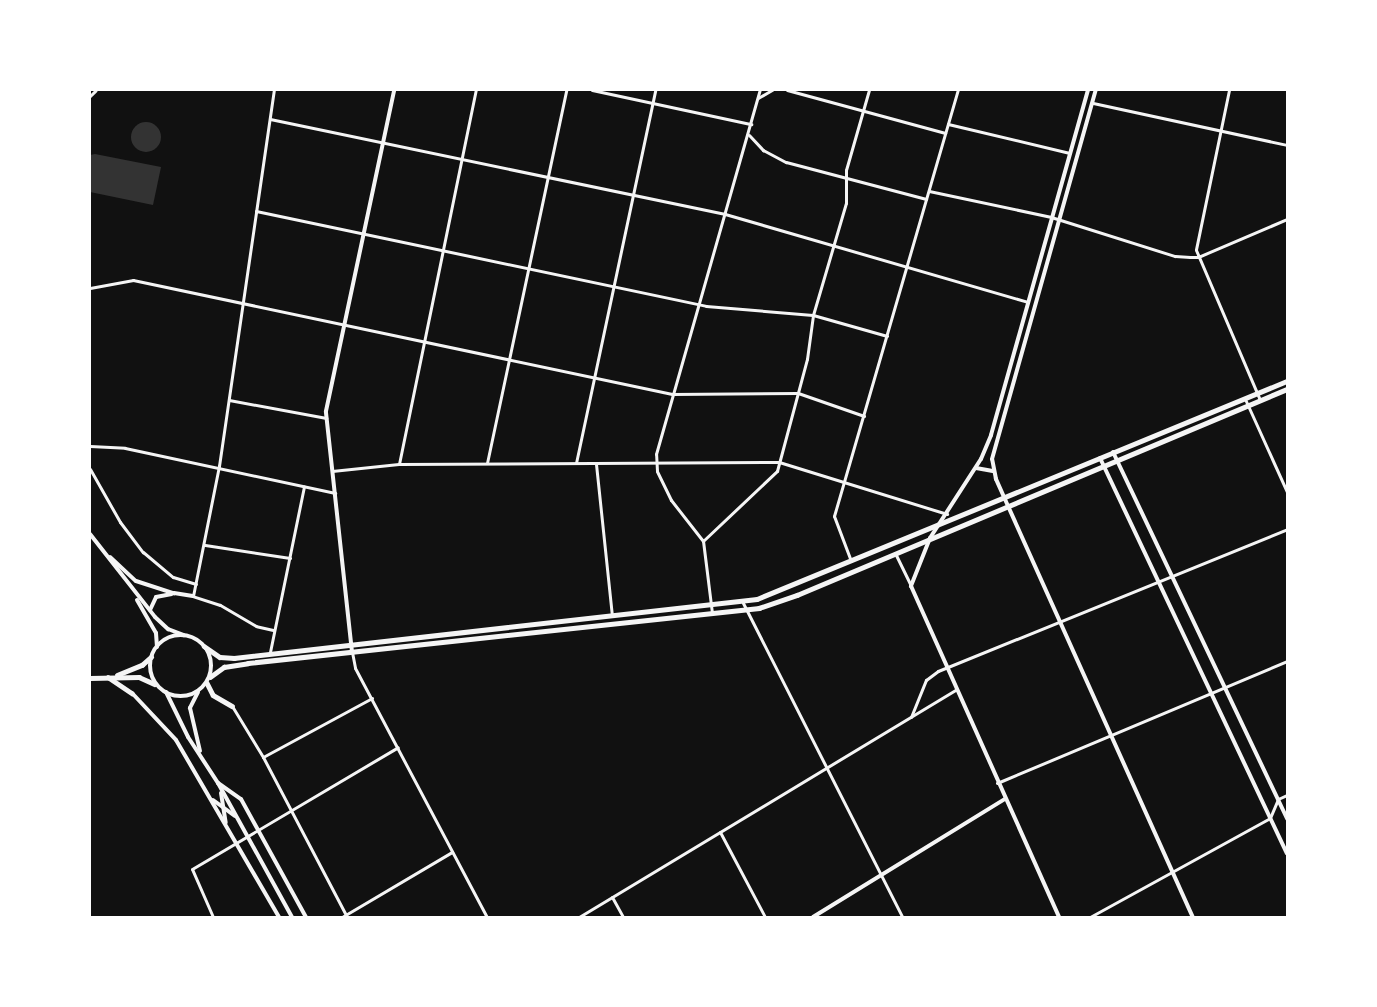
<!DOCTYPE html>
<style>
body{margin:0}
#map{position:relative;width:1377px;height:1007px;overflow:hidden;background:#111;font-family:Literata,serif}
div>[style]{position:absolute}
.water>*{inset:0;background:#333}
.round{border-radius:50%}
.minor>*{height:3px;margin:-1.5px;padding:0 1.5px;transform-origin:1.5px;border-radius:1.5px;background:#f5f5f5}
.tertiary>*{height:4px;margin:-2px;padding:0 2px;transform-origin:2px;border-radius:2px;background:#f5f5f5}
.secondary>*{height:4px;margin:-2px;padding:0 2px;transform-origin:2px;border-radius:2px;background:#f5f5f5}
.primary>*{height:4.5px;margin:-2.25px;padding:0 2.25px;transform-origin:2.25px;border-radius:2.25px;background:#f5f5f5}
.primary>.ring{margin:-2.25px;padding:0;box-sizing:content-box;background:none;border:4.5px solid #f5f5f5;border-radius:50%}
span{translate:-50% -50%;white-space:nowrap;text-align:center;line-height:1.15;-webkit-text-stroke:4px #fff;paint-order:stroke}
.frame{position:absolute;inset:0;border:91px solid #fff;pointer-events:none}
</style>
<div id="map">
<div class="water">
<div class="round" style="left:131px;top:122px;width:30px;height:30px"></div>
<div style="clip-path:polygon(95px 154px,161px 167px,153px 205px,90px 192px,90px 155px)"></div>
</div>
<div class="minor">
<div style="left:592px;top:90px;width:163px;rotate:12.1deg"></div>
<div style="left:787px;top:90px;width:164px;rotate:15.2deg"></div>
<div style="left:1229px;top:90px;width:163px;rotate:101.7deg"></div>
<div style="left:1196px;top:250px;width:163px;rotate:66.9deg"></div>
<div style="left:90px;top:96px;width:8px;rotate:-45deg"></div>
<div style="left:758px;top:98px;width:16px;rotate:-30deg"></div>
<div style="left:1093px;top:103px;width:198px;rotate:12.2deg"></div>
<div style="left:270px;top:119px;width:465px;rotate:11.8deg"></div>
<div style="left:725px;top:214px;width:315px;rotate:16.2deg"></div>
<div style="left:948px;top:124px;width:125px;rotate:13.4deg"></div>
<div style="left:749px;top:135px;width:21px;rotate:47deg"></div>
<div style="left:763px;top:150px;width:26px;rotate:28deg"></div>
<div style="left:786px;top:162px;width:145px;rotate:14.8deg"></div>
<div style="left:929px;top:191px;width:125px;rotate:12deg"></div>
<div style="left:1051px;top:217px;width:130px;rotate:17.5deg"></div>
<div style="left:1175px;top:256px;width:15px;rotate:4deg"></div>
<div style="left:1190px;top:257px;width:8px"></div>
<div style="left:1198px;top:257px;width:97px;rotate:-23.1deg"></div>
<div style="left:256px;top:211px;width:460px;rotate:11.9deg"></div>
<div style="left:706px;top:306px;width:107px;rotate:4.8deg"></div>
<div style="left:813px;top:315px;width:77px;rotate:15.8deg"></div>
<div style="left:90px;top:288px;width:44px;rotate:-10.5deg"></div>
<div style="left:133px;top:280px;width:551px;rotate:11.94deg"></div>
<div style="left:672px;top:394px;width:126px;rotate:-0.5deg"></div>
<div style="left:798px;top:393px;width:70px;rotate:19.2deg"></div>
<div style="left:1245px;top:399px;width:102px;rotate:65.7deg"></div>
<div style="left:229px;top:400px;width:99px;rotate:10.5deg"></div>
<div style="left:90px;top:446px;width:35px;rotate:3deg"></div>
<div style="left:125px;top:448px;width:215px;rotate:12.1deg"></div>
<div style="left:487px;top:463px;width:381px;rotate:-78deg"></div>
<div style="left:576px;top:463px;width:381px;rotate:-78deg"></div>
<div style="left:399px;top:464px;width:382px;rotate:-78.4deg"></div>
<div style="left:596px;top:464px;width:152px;rotate:84deg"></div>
<div style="left:90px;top:469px;width:61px;rotate:60.5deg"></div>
<div style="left:120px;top:522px;width:38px;rotate:53deg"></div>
<div style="left:143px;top:552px;width:39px;rotate:40deg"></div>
<div style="left:173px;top:577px;width:24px;rotate:17deg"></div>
<div style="left:332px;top:471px;width:67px;rotate:-6deg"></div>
<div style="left:399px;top:464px;width:380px;rotate:-0.3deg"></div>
<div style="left:779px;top:462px;width:176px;rotate:17.2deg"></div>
<div style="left:703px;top:541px;width:102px;rotate:-43.4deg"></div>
<div style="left:777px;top:471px;width:116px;rotate:-75deg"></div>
<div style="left:807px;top:359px;width:44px;rotate:-82.2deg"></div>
<div style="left:813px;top:315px;width:117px;rotate:-73.6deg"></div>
<div style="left:846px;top:203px;width:33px;rotate:-90deg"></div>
<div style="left:846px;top:170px;width:83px;rotate:-74deg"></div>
<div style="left:205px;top:545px;width:86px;rotate:8.7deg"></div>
<div style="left:895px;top:553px;width:37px;rotate:64deg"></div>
<div style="left:851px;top:561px;width:48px;rotate:-110.7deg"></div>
<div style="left:834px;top:516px;width:444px;rotate:-73.8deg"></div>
<div style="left:743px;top:603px;width:352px;rotate:63.1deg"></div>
<div style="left:712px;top:613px;width:73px;rotate:-97.1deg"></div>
<div style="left:703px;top:541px;width:52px;rotate:-128deg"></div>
<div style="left:671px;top:500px;width:32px;rotate:-116deg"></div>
<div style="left:657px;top:471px;width:17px;rotate:-93deg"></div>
<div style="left:656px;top:454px;width:379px;rotate:-74.1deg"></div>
<div style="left:273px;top:630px;width:17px;rotate:-167deg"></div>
<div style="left:256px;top:626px;width:42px;rotate:-149.7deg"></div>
<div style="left:220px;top:605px;width:28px;rotate:-162deg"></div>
<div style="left:193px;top:596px;width:133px;rotate:-78.7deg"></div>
<div style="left:219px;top:466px;width:380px;rotate:-81.7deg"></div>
<div style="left:270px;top:652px;width:169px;rotate:-78.4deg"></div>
<div style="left:352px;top:652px;width:16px;rotate:79deg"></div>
<div style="left:355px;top:668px;width:282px;rotate:62.1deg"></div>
<div style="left:232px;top:706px;width:60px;rotate:58.7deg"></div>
<div style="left:263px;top:757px;width:181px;rotate:62.3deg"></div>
<div style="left:911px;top:717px;width:40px;rotate:-68deg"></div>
<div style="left:926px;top:680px;width:15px;rotate:-37deg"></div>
<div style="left:938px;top:671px;width:377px;rotate:-22.1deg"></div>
<div style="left:263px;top:757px;width:124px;rotate:-28.4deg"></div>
<div style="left:997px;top:783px;width:315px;rotate:-22.8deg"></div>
<div style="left:720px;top:832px;width:96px;rotate:62.1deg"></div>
<div style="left:612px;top:897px;width:23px;rotate:61deg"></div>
<div style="left:213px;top:917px;width:52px;rotate:-113.6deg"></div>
<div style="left:192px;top:869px;width:239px;rotate:-30.6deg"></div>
<div style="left:342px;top:917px;width:128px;rotate:-30.6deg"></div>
<div style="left:579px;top:917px;width:440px;rotate:-31.1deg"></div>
<div style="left:1090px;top:917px;width:205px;rotate:-28.8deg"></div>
<div style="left:1270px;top:818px;width:21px;rotate:-67deg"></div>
<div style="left:1278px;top:799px;width:10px;rotate:-24deg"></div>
</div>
<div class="tertiary">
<div style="left:1008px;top:506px;width:451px;rotate:65.8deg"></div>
<div style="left:930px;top:538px;width:52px;rotate:111.6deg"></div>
<div style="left:911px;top:586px;width:363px;rotate:65.9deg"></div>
<div style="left:352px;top:652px;width:242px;rotate:-96.2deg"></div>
<div style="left:326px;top:411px;width:328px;rotate:-78deg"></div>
<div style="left:132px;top:693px;width:64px;rotate:46.9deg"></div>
<div style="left:176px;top:740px;width:205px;rotate:59.8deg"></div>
<div style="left:218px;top:783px;width:28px;rotate:35deg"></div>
<div style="left:241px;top:799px;width:135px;rotate:61.2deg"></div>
<div style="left:813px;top:917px;width:225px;rotate:-31.6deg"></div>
</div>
<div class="secondary">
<div style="left:1113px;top:452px;width:406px;rotate:64.6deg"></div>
<div style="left:1100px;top:458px;width:437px;rotate:64.7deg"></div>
<div style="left:976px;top:468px;width:17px;rotate:10deg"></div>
<div style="left:1008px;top:506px;width:30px;rotate:-114deg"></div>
<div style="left:996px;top:479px;width:20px;rotate:-101deg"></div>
<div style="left:992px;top:459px;width:383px;rotate:-74.3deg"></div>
<div style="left:90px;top:534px;width:105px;rotate:51.9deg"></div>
<div style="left:155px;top:617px;width:18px;rotate:43deg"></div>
<div style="left:168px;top:629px;width:17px;rotate:21deg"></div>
<div style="left:930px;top:538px;width:94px;rotate:-57.2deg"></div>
<div style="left:981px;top:459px;width:26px;rotate:-67deg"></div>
<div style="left:991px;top:435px;width:358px;rotate:-74.3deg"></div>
<div style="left:110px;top:557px;width:35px;rotate:43deg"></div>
<div style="left:136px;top:581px;width:40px;rotate:18deg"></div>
<div style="left:174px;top:593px;width:19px;rotate:9deg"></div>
<div style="left:137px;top:600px;width:38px;rotate:60deg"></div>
<div style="left:156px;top:633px;width:14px;rotate:86deg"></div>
<div style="left:150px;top:610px;width:14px;rotate:-65deg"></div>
<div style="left:156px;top:597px;width:16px;rotate:-11deg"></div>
<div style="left:166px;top:692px;width:50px;rotate:63.9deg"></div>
<div style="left:188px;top:737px;width:55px;rotate:56.9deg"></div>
<div style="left:218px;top:783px;width:153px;rotate:61.1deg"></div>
<div style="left:198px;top:692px;width:18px;rotate:117deg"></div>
<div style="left:190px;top:708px;width:44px;rotate:76.9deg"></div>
<div style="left:221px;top:793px;width:30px;rotate:81deg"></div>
<div style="left:213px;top:800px;width:27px;rotate:36deg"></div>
</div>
<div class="primary">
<div class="ring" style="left:150px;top:635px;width:57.5px;height:57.5px"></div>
<div style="left:204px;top:646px;width:19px;rotate:35deg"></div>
<div style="left:220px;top:657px;width:14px;rotate:4deg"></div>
<div style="left:234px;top:658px;width:526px;rotate:-6.44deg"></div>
<div style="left:757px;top:599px;width:573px;rotate:-22.36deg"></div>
<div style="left:117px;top:675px;width:27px;rotate:-22deg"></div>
<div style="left:142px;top:665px;width:12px;rotate:-42deg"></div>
<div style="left:108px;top:677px;width:29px;rotate:34deg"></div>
<div style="left:210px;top:677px;width:17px;rotate:-36deg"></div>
<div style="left:224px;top:667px;width:24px;rotate:-9deg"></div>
<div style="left:248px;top:663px;width:514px;rotate:-6.14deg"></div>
<div style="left:759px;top:608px;width:40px;rotate:-18.9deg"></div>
<div style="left:797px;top:595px;width:532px;rotate:-22.8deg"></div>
<div style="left:90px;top:678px;width:49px;rotate:-1.2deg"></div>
<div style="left:139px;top:677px;width:17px;rotate:24deg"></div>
<div style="left:207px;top:683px;width:13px;rotate:63deg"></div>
<div style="left:213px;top:695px;width:22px;rotate:30deg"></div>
</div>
<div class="frame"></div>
</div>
